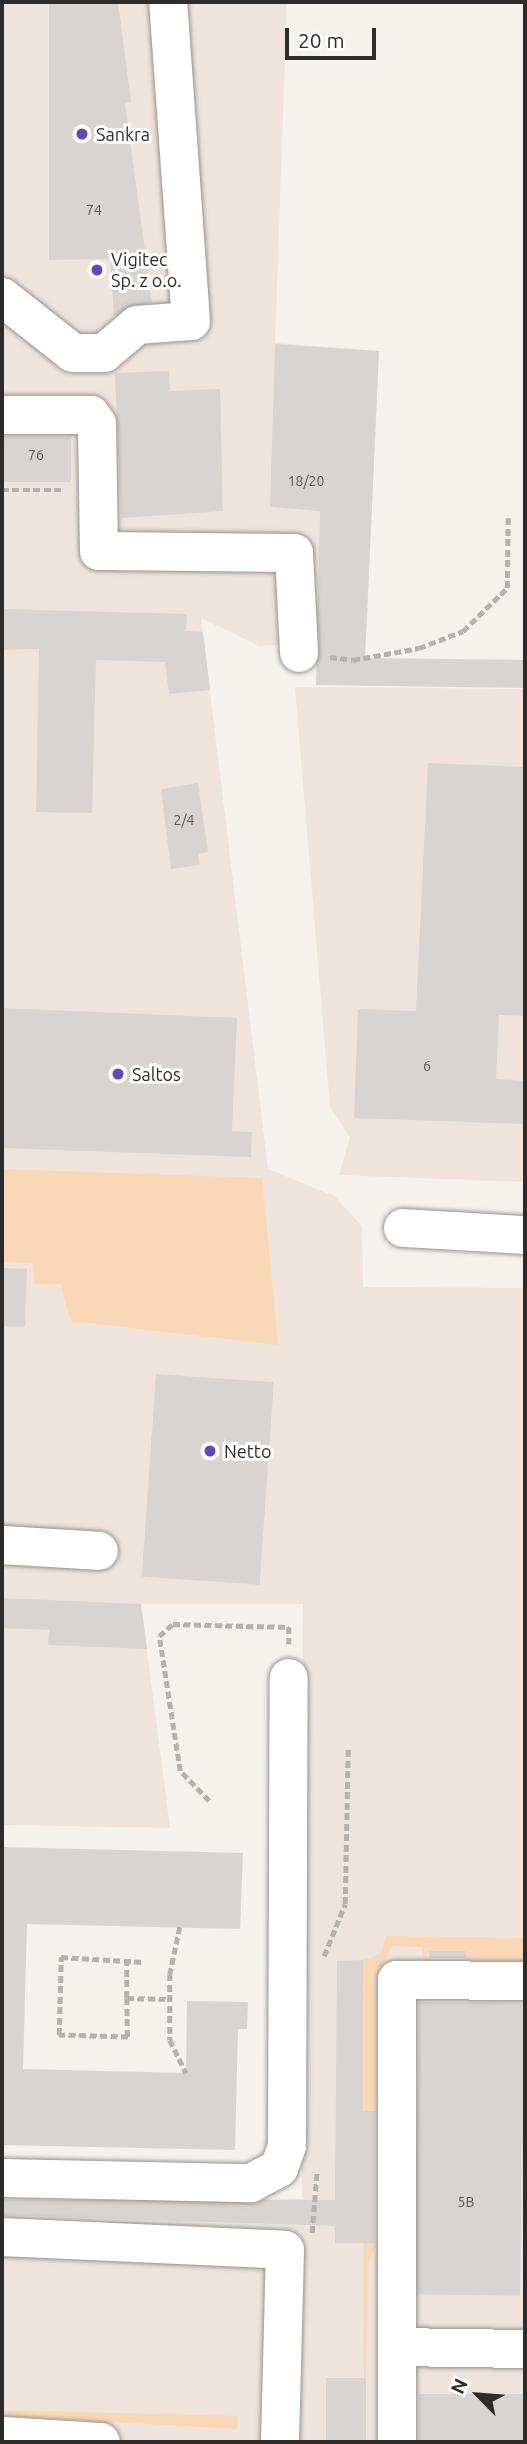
<!DOCTYPE html>
<style>
body{margin:0}
#map{position:relative;width:527px;height:2444px;overflow:hidden;background:#f5f1ed;font-family:Ubuntu,sans-serif}
div>[style]{position:absolute}
.built>*{inset:0;background:#eee4db}
.green>*{inset:0;background:#fad8b6}
.building>*{inset:0;background:#d8d4d1;transform-origin:0 0}
.path>*{height:4.5px;margin-top:-2.25px;transform-origin:0;background:repeating-linear-gradient(90deg,#b4b1ae 0 7px,transparent 0 10.5px)}
.roads{filter:drop-shadow(0 0 2px #979390) drop-shadow(0 0 2px #979390)}
.minor>*{height:38px;margin:-19px;padding:0 19px;transform-origin:19px;border-radius:19px;background:#fff}
.dots>*{width:19px;height:19px;translate:-50% -50%;box-sizing:border-box;border:4px solid #fff;border-radius:50%}
span{translate:-50% -50%;white-space:nowrap;text-align:center;line-height:1.15;-webkit-text-stroke:6px #fff;paint-order:stroke}
.number-label{font-size:14px;color:#585654}
.number-label span{-webkit-text-stroke-width:0}
.poi-label{font-size:18px;color:#2d2c2b}
.left{translate:0 -50%;text-align:left}
.frame{position:absolute;inset:0;border:4px solid #2d2c2b;pointer-events:none}
.north{position:absolute;left:443px;top:2360px;width:70px;height:70px;-webkit-text-stroke:5px #fff;paint-order:stroke;rotate:295deg;font-size:19px;font-weight:700;line-height:28px;text-align:center;color:#2d2c2b}
.north::after{content:'';display:block;margin:auto;width:24px;height:32px;background:#2d2c2b;clip-path:polygon(50% 0,100% 100%,50% 72%,0 100%)}
.scale{position:absolute;left:285px;top:28px;width:91px;height:32px;box-sizing:border-box;border:4px solid #2d2c2b;border-top:0;padding-left:9px;font-size:21px;line-height:24px;white-space:nowrap;color:#2d2c2b;-webkit-text-stroke:5px #fff;paint-order:stroke}
</style>
<div id="map">
<div class="built">
<div style="clip-path:polygon(2px 2px,287px 2px,275px 343px,379px 351px,366px 640px,259px 646px,201px 618px,268px 1169px,334px 1196px,362px 1226px,363px 1287px,525px 1288px,525px 2442px,2px 2442px,2px 2192px,302px 2199px,303px 1604px,141px 1604px,170px 1828px,2px 1825px)"></div>
<div style="clip-path:polygon(295px 687px,525px 689px,525px 1182px,339px 1175px,350px 1138px,330px 1106px)"></div>
</div>
<div class="green">
<div style="clip-path:polygon(2px 1169px,262px 1178px,278px 1345px,71px 1321px,60px 1284px,34px 1284px,33px 1263px,2px 1262px)"></div>
<div style="clip-path:polygon(387px 1936px,525px 1938px,525px 1965px,466px 1964px,465px 1951px,429px 1951px,425px 1965px,422px 1947px,393px 1946px,375px 1978px,375px 2249px,369px 2261px,364px 2442px,363px 1960px,380px 1954px)"></div>
<div style="clip-path:polygon(2px 2410px,238px 2416px,237px 2429px,2px 2416px)"></div>
</div>
<div class="building">
<div style="clip-path:polygon(49px 2px,118px 2px,131px 102px,125px 104px,152px 302px,114px 316px,110px 259px,49px 260px)"></div>
<div style="clip-path:polygon(275px 344px,379px 351px,365px 658px,525px 660px,525px 688px,316px 685px,320px 511px,270px 507px)"></div>
<div style="clip-path:polygon(169px 371px,170px 391px,220px 389px,223px 511px,121px 518px,115px 373px)"></div>
<div style="left:2px;top:437px;width:69px;height:45px"></div>
<div style="clip-path:polygon(2px 609px,187px 614px,186px 631px,203px 632px,210px 690px,169px 694px,165px 662px,96px 660px,92px 813px,36px 812px,39px 649px,2px 650px)"></div>
<div style="clip-path:polygon(428px 763px,525px 767px,525px 1016px,499px 1015px,496px 1079px,525px 1081px,525px 1124px,354px 1118px,358px 1009px,416px 1011px)"></div>
<div style="clip-path:polygon(198px 783px,208px 852px,198px 854px,200px 865px,171px 869px,161px 789px)"></div>
<div style="clip-path:polygon(2px 1008px,237px 1018px,232px 1131px,252px 1132px,251px 1157px,2px 1148px)"></div>
<div style="left:2px;top:1268px;width:25px;height:58px;rotate:2deg"></div>
<div style="left:156px;top:1374px;width:118px;height:203px;rotate:4deg"></div>
<div style="clip-path:polygon(2px 1598px,141px 1604px,147px 1649px,48px 1645px,49px 1630px,2px 1628px)"></div>
<div style="clip-path:polygon(2px 1847px,243px 1853px,240px 1929px,27px 1924px,23px 2069px,186px 2073px,187px 2001px,248px 2002px,247px 2029px,238px 2029px,235px 2150px,2px 2145px)"></div>
<div style="left:429px;top:1951px;width:37px;height:7px"></div>
<div style="clip-path:polygon(363px 1960px,363px 2111px,375px 2111px,375px 2243px,335px 2243px,335px 2226px,2px 2215px,2px 2200px,335px 2200px,337px 1961px)"></div>
<div style="left:419px;top:2002px;width:106px;height:292px;rotate:1deg"></div>
<div style="left:326px;top:2378px;width:40px;height:64px"></div>
<div style="left:419px;top:2394px;width:106px;height:48px"></div>
</div>
<div class="path">
<div style="left:2px;top:490px;width:62px"></div>
<div style="left:330px;top:657px;width:23px;rotate:7deg"></div>
<div style="left:353px;top:660px;width:67px;rotate:-10.3deg"></div>
<div style="left:419px;top:648px;width:47px;rotate:-21.1deg"></div>
<div style="left:463px;top:631px;width:62px;rotate:-44.3deg"></div>
<div style="left:507px;top:588px;width:70px;rotate:-89.2deg"></div>
<div style="left:209px;top:1801px;width:42px;rotate:-134deg"></div>
<div style="left:180px;top:1771px;width:137px;rotate:-98.8deg"></div>
<div style="left:159px;top:1636px;width:18px;rotate:-41deg"></div>
<div style="left:173px;top:1624px;width:116px;rotate:1.5deg"></div>
<div style="left:289px;top:1627px;width:17px;rotate:90deg"></div>
<div style="left:180px;top:1927px;width:48px;rotate:102deg"></div>
<div style="left:170px;top:1974px;width:66px;rotate:90deg"></div>
<div style="left:170px;top:2040px;width:37px;rotate:64deg"></div>
<div style="left:324px;top:1956px;width:56px;rotate:-68deg"></div>
<div style="left:345px;top:1904px;width:155px;rotate:-88.9deg"></div>
<div style="left:127px;top:1959px;width:39px;rotate:90deg"></div>
<div style="left:127px;top:1998px;width:43px;rotate:1.3deg"></div>
<div style="left:127px;top:1998px;width:39px;rotate:89deg"></div>
<div style="left:128px;top:2037px;width:69px;rotate:-178.3deg"></div>
<div style="left:59px;top:2035px;width:78px;rotate:-88.5deg"></div>
<div style="left:61px;top:1957px;width:82px;rotate:3.5deg"></div>
<div style="left:312px;top:2233px;width:63px;rotate:-85.5deg"></div>
</div>
<div class="roads">
<div class="minor">
<div style="left:2px;top:297px;width:90px;rotate:38.3deg"></div>
<div style="left:73px;top:353px;width:31px"></div>
<div style="left:104px;top:353px;width:43px;rotate:-40.3deg"></div>
<div style="left:137px;top:325px;width:54px;rotate:-4.2deg"></div>
<div style="left:191px;top:321px;width:320px;rotate:-94.1deg"></div>
<div style="left:2px;top:415px;width:89px"></div>
<div style="left:91px;top:415px;width:11px;rotate:56deg"></div>
<div style="left:97px;top:424px;width:127px;rotate:89.1deg"></div>
<div style="left:99px;top:551px;width:195px;rotate:0.6deg"></div>
<div style="left:294px;top:553px;width:100px;rotate:87.1deg"></div>
<div style="left:403px;top:1228px;width:122px;rotate:3.3deg"></div>
<div style="left:2px;top:1545px;width:97px;rotate:3.5deg"></div>
<div style="left:2px;top:2178px;width:249px;rotate:1.2deg"></div>
<div style="left:251px;top:2183px;width:32px;rotate:-28deg"></div>
<div style="left:279px;top:2168px;width:23px;rotate:-70deg"></div>
<div style="left:287px;top:2146px;width:468px;rotate:-89.8deg"></div>
<div style="left:2px;top:2237px;width:283px;rotate:2.6deg"></div>
<div style="left:285px;top:2250px;width:192px;rotate:91.5deg"></div>
<div style="left:397px;top:2347px;width:128px;rotate:0.9deg"></div>
<div style="left:2px;top:2436px;width:99px;rotate:3.5deg"></div>
<div style="left:397px;top:2442px;width:462px;rotate:-90deg"></div>
<div style="left:397px;top:1980px;width:128px;rotate:0.4deg"></div>
</div>
</div>
<div class="dots">
<div style="left:82px;top:134px;background:#6146bf"></div>
<div style="left:97px;top:270px;background:#6146bf"></div>
<div style="left:118px;top:1074px;background:#6146bf"></div>
<div style="left:210px;top:1451px;background:#6146bf"></div>
</div>
<div class="number-label">
<span style="left:94px;top:210px">74</span>
<span style="left:36px;top:455px">76</span>
<span style="left:306px;top:481px">18/20</span>
<span style="left:184px;top:820px">2/4</span>
<span style="left:427px;top:1066px">6</span>
<span style="left:466px;top:2202px">5B</span>
</div>
<div class="poi-label">
<span class="left" style="left:96px;top:134px">Sankra</span>
<span class="left" style="left:111px;top:270px">Vigitec<br>Sp. z o.o.</span>
<span class="left" style="left:132px;top:1074px">Saltos</span>
<span class="left" style="left:224px;top:1451px">Netto</span>
</div>
<div class="frame"></div>
<div class="north">N</div>
<div class="scale">20 m</div>
</div>
